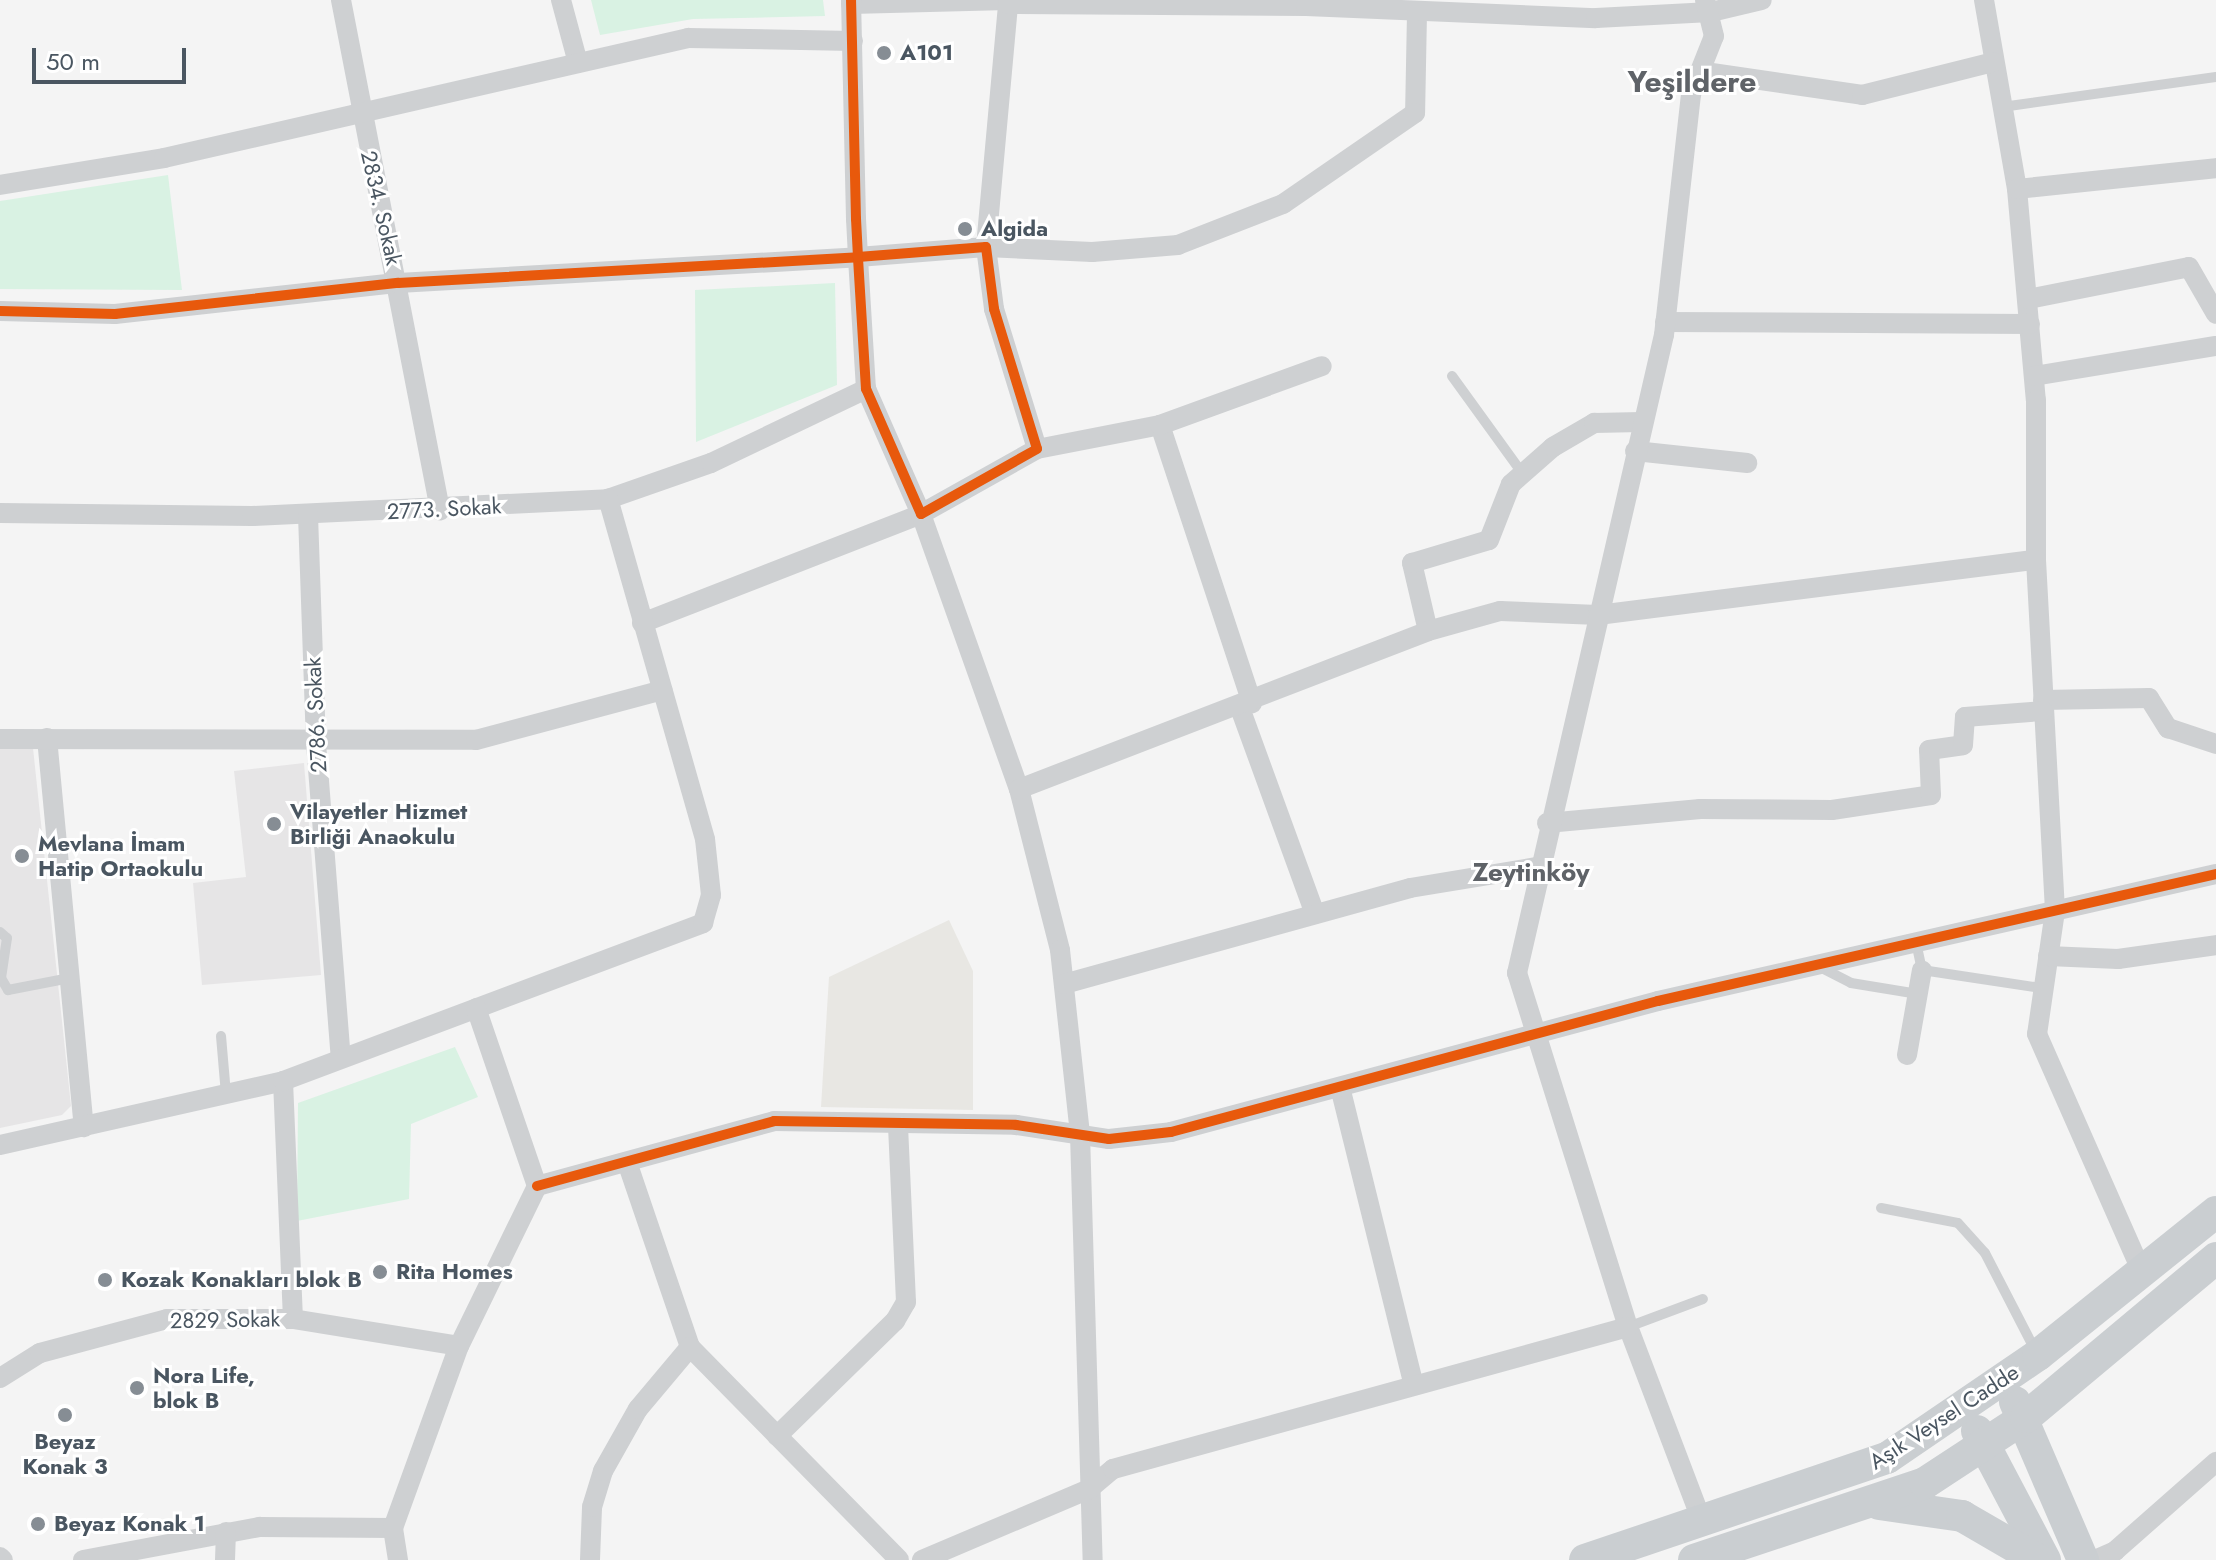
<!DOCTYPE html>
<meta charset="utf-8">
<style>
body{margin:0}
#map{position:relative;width:2216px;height:1560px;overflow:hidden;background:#f4f4f4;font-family:Jost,sans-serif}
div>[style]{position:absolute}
.commercial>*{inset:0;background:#e8e7e3}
.education>*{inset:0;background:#e6e5e6}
.green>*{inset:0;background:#d9f2e3}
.lane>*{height:10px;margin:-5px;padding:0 5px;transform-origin:5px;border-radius:5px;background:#ced0d2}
.street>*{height:20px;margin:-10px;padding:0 10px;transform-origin:10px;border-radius:10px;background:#ced0d2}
.primary>*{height:32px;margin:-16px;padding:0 16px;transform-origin:16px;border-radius:16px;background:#caced1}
.cycleway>*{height:10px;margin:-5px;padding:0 5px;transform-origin:5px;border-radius:5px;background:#e8590c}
.dots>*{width:22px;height:22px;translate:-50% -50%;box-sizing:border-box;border:4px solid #fff;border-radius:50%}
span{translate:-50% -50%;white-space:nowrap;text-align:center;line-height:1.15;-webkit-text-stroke:6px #fff;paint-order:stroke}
.poi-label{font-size:22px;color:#4a5661;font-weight:700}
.left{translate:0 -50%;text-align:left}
.street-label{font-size:22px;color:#4a5661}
.quarter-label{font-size:26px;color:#5f6368;font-weight:700}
.district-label{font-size:30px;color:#5f6368;font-weight:700}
.scale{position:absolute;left:32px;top:48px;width:154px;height:36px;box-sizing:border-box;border:4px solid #4a5661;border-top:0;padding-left:10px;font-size:24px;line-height:28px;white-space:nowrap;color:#4a5661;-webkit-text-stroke:6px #fff;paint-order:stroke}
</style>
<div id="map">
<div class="commercial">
<div style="clip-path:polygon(949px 920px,973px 971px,973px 1110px,821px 1107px,829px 977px)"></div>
</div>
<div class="education">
<div style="clip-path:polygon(33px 748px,71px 1106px,62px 1115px,0 1128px,0 749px)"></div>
<div style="clip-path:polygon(304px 763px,321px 975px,202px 985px,193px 883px,246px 877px,234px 771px)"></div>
</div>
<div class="green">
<div style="clip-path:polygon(591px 0,823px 0,825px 16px,693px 19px,600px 35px)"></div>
<div style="clip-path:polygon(168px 175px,182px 290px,0 289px,0 201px)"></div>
<div style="clip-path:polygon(835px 283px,837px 385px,696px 442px,695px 290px)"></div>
<div style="clip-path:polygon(455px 1047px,478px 1097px,411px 1124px,409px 1199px,297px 1221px,298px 1103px)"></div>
</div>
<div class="lane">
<div style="left:2002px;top:107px;width:216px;rotate:-8deg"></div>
<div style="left:1452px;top:376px;width:121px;rotate:54.1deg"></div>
<div style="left:0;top:932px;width:9px;rotate:41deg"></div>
<div style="left:7px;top:938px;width:40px;rotate:98.5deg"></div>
<div style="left:1px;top:978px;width:14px;rotate:60deg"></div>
<div style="left:8px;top:990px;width:63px;rotate:-11deg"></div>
<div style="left:1916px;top:942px;width:29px;rotate:78deg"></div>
<div style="left:1922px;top:970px;width:120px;rotate:8.6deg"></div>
<div style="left:1816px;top:965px;width:39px;rotate:27deg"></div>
<div style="left:1851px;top:983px;width:68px;rotate:9.3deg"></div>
<div style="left:221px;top:1036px;width:58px;rotate:85.1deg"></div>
<div style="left:1881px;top:1208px;width:78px;rotate:11deg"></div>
<div style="left:1958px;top:1223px;width:40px;rotate:48deg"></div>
<div style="left:1985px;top:1253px;width:109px;rotate:62.7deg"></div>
<div style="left:1628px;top:1327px;width:80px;rotate:-20.5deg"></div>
</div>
<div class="street">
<div style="left:341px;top:0;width:520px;rotate:79.01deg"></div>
<div style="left:561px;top:0;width:65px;rotate:74.9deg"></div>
<div style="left:1984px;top:0;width:192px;rotate:80.1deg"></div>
<div style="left:2017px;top:189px;width:212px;rotate:84.9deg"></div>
<div style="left:2036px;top:400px;width:160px;rotate:90deg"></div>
<div style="left:2036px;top:560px;width:352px;rotate:86.9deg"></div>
<div style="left:2055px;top:911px;width:124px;rotate:98.3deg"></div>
<div style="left:2037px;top:1034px;width:262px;rotate:66.2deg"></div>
<div style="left:851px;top:4px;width:157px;rotate:-1.5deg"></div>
<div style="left:1417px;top:13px;width:100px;rotate:91.1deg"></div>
<div style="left:1415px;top:113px;width:160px;rotate:145.4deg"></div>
<div style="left:1283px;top:204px;width:113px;rotate:158.7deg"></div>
<div style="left:1178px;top:245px;width:86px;rotate:175.3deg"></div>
<div style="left:1092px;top:252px;width:106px;rotate:-177.3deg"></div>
<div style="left:986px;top:247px;width:244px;rotate:-84.8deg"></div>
<div style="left:1008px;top:4px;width:298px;rotate:0.4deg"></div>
<div style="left:1306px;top:6px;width:290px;rotate:2.4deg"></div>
<div style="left:1596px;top:18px;width:115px;rotate:-3deg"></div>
<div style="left:1711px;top:12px;width:52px;rotate:-13.2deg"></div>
<div style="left:1705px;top:72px;width:159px;rotate:8.3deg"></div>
<div style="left:1862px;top:95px;width:135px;rotate:-14.1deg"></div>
<div style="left:0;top:185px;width:166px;rotate:-9.3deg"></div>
<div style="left:164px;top:158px;width:538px;rotate:-12.9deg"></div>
<div style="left:688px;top:38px;width:165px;rotate:1deg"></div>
<div style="left:2017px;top:189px;width:200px;rotate:-6deg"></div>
<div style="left:2028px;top:299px;width:164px;rotate:-11.2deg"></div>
<div style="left:2189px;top:267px;width:54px;rotate:60.1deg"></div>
<div style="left:0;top:311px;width:115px;rotate:1.5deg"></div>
<div style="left:115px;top:314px;width:285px;rotate:-6.3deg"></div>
<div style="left:398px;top:283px;width:461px;rotate:-3.2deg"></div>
<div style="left:858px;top:257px;width:128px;rotate:-4.5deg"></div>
<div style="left:986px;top:247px;width:63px;rotate:82.6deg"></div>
<div style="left:994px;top:309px;width:146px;rotate:72.9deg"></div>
<div style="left:1037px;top:449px;width:133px;rotate:150.7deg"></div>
<div style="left:921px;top:514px;width:137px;rotate:-113.7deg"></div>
<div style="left:866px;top:389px;width:132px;rotate:-93.5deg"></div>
<div style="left:858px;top:257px;width:38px;rotate:-93deg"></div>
<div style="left:856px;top:219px;width:219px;rotate:-91.3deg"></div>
<div style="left:1665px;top:322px;width:365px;rotate:0.3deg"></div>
<div style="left:2034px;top:376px;width:184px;rotate:-9.4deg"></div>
<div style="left:1160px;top:425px;width:293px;rotate:71.7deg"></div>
<div style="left:1037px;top:449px;width:125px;rotate:-11deg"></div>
<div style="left:1160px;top:425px;width:172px;rotate:-20deg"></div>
<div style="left:1635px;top:451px;width:113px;rotate:6.1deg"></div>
<div style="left:0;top:513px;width:252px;rotate:0.7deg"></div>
<div style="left:252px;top:516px;width:356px;rotate:-2.7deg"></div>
<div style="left:608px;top:499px;width:109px;rotate:-19.3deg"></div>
<div style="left:711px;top:463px;width:172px;rotate:-25.5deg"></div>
<div style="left:308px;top:515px;width:228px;rotate:88deg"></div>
<div style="left:316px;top:743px;width:316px;rotate:85.5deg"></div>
<div style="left:642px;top:623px;width:300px;rotate:-21.3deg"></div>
<div style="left:921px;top:514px;width:292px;rotate:70.4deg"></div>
<div style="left:1019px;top:789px;width:166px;rotate:75.7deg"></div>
<div style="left:1060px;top:950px;width:185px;rotate:83.8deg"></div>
<div style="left:1080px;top:1134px;width:426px;rotate:88.3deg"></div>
<div style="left:1428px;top:631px;width:70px;rotate:-103.2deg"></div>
<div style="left:1412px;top:563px;width:80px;rotate:-16.6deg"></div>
<div style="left:1489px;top:540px;width:60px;rotate:-68.6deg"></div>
<div style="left:1511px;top:484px;width:56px;rotate:-41.4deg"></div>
<div style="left:1553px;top:447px;width:48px;rotate:-30.3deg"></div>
<div style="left:1594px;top:423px;width:48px;rotate:-1.2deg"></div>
<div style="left:2043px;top:700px;width:106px;rotate:-1.1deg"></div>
<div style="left:2149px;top:698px;width:36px;rotate:58deg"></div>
<div style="left:2168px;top:728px;width:51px;rotate:18.4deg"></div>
<div style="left:1240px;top:708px;width:219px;rotate:70deg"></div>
<div style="left:47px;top:738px;width:391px;rotate:84.6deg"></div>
<div style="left:0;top:739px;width:476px;rotate:0.1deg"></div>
<div style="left:476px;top:740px;width:193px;rotate:-15deg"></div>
<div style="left:1019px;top:789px;width:438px;rotate:-21.1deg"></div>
<div style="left:1428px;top:631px;width:75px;rotate:-15.5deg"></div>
<div style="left:1500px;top:611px;width:98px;rotate:2.3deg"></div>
<div style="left:1598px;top:615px;width:441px;rotate:-7.2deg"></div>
<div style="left:1547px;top:823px;width:154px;rotate:-5.2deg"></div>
<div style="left:1700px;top:809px;width:132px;rotate:0.4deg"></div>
<div style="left:1832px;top:810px;width:100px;rotate:-8.6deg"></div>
<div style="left:1931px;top:795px;width:45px;rotate:-92.5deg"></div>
<div style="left:1929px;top:750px;width:34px;rotate:-8deg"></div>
<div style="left:1963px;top:745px;width:28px;rotate:-86deg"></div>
<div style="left:1965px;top:717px;width:78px;rotate:-4.4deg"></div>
<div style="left:2048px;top:956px;width:70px;rotate:2.5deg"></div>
<div style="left:2118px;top:959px;width:99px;rotate:-8.1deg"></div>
<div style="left:1064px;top:984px;width:359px;rotate:-15.5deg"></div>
<div style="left:1410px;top:888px;width:129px;rotate:-9.4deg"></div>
<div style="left:1907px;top:1055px;width:86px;rotate:-80deg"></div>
<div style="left:283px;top:1081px;width:238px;rotate:87.6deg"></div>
<div style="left:1340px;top:1087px;width:307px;rotate:76.1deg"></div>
<div style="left:0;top:1145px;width:290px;rotate:-12.7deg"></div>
<div style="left:283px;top:1081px;width:449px;rotate:-20.6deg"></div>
<div style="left:703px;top:923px;width:29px;rotate:-74deg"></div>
<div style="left:711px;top:895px;width:56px;rotate:-96.1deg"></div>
<div style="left:705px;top:839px;width:354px;rotate:-105.9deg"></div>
<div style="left:627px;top:1162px;width:195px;rotate:71.2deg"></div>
<div style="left:690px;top:1347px;width:298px;rotate:45.5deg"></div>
<div style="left:537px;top:1186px;width:246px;rotate:-15.3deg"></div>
<div style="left:774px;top:1121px;width:242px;rotate:0.9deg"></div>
<div style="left:1016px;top:1125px;width:94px;rotate:8.6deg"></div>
<div style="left:1109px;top:1139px;width:62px;rotate:-6.4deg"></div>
<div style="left:1171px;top:1132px;width:504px;rotate:-15.06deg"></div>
<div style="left:1658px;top:1001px;width:572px;rotate:-12.82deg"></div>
<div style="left:0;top:1378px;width:47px;rotate:-32deg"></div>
<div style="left:40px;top:1353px;width:131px;rotate:-15deg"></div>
<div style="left:167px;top:1319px;width:126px"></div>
<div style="left:293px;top:1319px;width:168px;rotate:9.2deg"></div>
<div style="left:777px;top:1436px;width:165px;rotate:-44.3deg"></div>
<div style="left:895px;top:1321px;width:22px;rotate:-60deg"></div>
<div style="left:906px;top:1302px;width:177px;rotate:-92.6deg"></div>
<div style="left:1703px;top:1524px;width:211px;rotate:-110.8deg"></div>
<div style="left:1628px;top:1327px;width:371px;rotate:-107.4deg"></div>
<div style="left:1517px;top:973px;width:655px;rotate:-77.03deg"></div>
<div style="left:1664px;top:335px;width:243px;rotate:-83.6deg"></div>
<div style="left:1691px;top:94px;width:62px;rotate:-68.4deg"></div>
<div style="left:1714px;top:36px;width:37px;rotate:-104deg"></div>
<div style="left:0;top:1557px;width:4px;rotate:45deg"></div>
<div style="left:83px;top:1560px;width:180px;rotate:-10.6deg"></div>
<div style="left:260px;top:1527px;width:133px;rotate:0.4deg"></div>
<div style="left:225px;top:1560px;width:28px;rotate:-88deg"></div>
<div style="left:398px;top:1560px;width:32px;rotate:-99deg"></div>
<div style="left:393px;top:1528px;width:194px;rotate:-70.1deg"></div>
<div style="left:459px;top:1346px;width:178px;rotate:-64deg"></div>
<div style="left:537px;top:1186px;width:188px;rotate:-108.9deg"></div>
<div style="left:590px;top:1560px;width:53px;rotate:-87.8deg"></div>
<div style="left:592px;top:1507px;width:38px;rotate:-73deg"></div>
<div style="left:603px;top:1471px;width:71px;rotate:-60.6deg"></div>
<div style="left:638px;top:1409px;width:81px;rotate:-50deg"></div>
<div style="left:922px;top:1560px;width:181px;rotate:-23deg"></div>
<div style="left:1089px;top:1489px;width:31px;rotate:-40deg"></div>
<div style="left:1113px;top:1469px;width:534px;rotate:-15.42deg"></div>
<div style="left:2095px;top:1560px;width:22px;rotate:-24deg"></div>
<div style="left:2115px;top:1551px;width:135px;rotate:-41.4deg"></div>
</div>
<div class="primary">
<div style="left:2015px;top:1402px;width:172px;rotate:66.7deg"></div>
<div style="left:1977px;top:1431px;width:146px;rotate:62.2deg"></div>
<div style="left:1879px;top:1504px;width:84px;rotate:8.2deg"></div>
<div style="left:1962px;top:1516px;width:88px;rotate:30.1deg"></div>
<div style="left:1585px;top:1560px;width:319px;rotate:-18.7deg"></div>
<div style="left:1887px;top:1458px;width:183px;rotate:-34.3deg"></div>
<div style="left:2038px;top:1355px;width:228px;rotate:-38.8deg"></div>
<div style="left:1694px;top:1560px;width:243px;rotate:-18.4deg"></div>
<div style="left:1925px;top:1483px;width:121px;rotate:-33.2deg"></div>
<div style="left:2026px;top:1417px;width:248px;rotate:-39.9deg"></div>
</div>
<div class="cycleway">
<div style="left:0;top:311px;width:115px;rotate:1.5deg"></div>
<div style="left:115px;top:314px;width:285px;rotate:-6.3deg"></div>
<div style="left:398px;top:283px;width:461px;rotate:-3.2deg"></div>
<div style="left:858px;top:257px;width:128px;rotate:-4.5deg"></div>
<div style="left:986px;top:247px;width:63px;rotate:82.6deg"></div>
<div style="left:994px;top:309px;width:146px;rotate:72.9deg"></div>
<div style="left:1037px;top:449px;width:133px;rotate:150.7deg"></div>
<div style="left:921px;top:514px;width:137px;rotate:-113.7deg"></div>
<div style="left:866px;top:389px;width:132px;rotate:-93.5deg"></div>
<div style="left:858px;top:257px;width:38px;rotate:-93deg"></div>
<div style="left:856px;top:219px;width:219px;rotate:-91.3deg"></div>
<div style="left:537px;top:1186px;width:246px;rotate:-15.3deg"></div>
<div style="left:774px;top:1121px;width:242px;rotate:0.9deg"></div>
<div style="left:1016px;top:1125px;width:94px;rotate:8.6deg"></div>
<div style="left:1109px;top:1139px;width:62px;rotate:-6.4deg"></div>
<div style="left:1171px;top:1132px;width:504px;rotate:-15.06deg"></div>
<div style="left:1658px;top:1001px;width:572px;rotate:-12.82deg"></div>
</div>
<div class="dots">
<div style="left:884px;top:53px;background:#868d94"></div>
<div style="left:965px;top:229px;background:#868d94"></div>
<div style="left:274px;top:824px;background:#868d94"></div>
<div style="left:22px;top:856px;background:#868d94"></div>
<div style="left:380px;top:1272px;background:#868d94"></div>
<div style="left:105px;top:1280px;background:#868d94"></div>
<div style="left:137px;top:1388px;background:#868d94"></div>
<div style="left:65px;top:1415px;background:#868d94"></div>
<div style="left:38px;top:1524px;background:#868d94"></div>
</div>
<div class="poi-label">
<span class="left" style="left:900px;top:53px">A101</span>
<span class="left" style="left:981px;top:229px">Algida</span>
<span class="left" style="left:290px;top:824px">Vilayetler Hizmet<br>Birliği Anaokulu</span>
<span class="left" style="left:38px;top:856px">Mevlana İmam<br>Hatip Ortaokulu</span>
<span class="left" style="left:396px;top:1272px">Rita Homes</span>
<span class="left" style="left:121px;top:1280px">Kozak Konakları blok B</span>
<span class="left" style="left:153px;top:1388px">Nora Life,<br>blok B</span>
<span style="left:65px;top:1454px">Beyaz<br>Konak 3</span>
<span class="left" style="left:54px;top:1524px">Beyaz Konak 1</span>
</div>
<div class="street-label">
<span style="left:381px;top:208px;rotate:77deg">2834. Sokak</span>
<span style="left:444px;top:509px;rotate:-3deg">2773. Sokak</span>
<span style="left:316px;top:715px;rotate:-93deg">2786. Sokak</span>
<span style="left:225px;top:1320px;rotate:-1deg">2829 Sokak</span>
<span style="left:1944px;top:1417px;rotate:-33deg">Aşık Veysel Cadde</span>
</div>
<div class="quarter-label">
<span style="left:1531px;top:873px">Zeytinköy</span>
</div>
<div class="district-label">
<span style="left:1692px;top:82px">Yeşildere</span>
</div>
<div class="scale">50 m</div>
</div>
